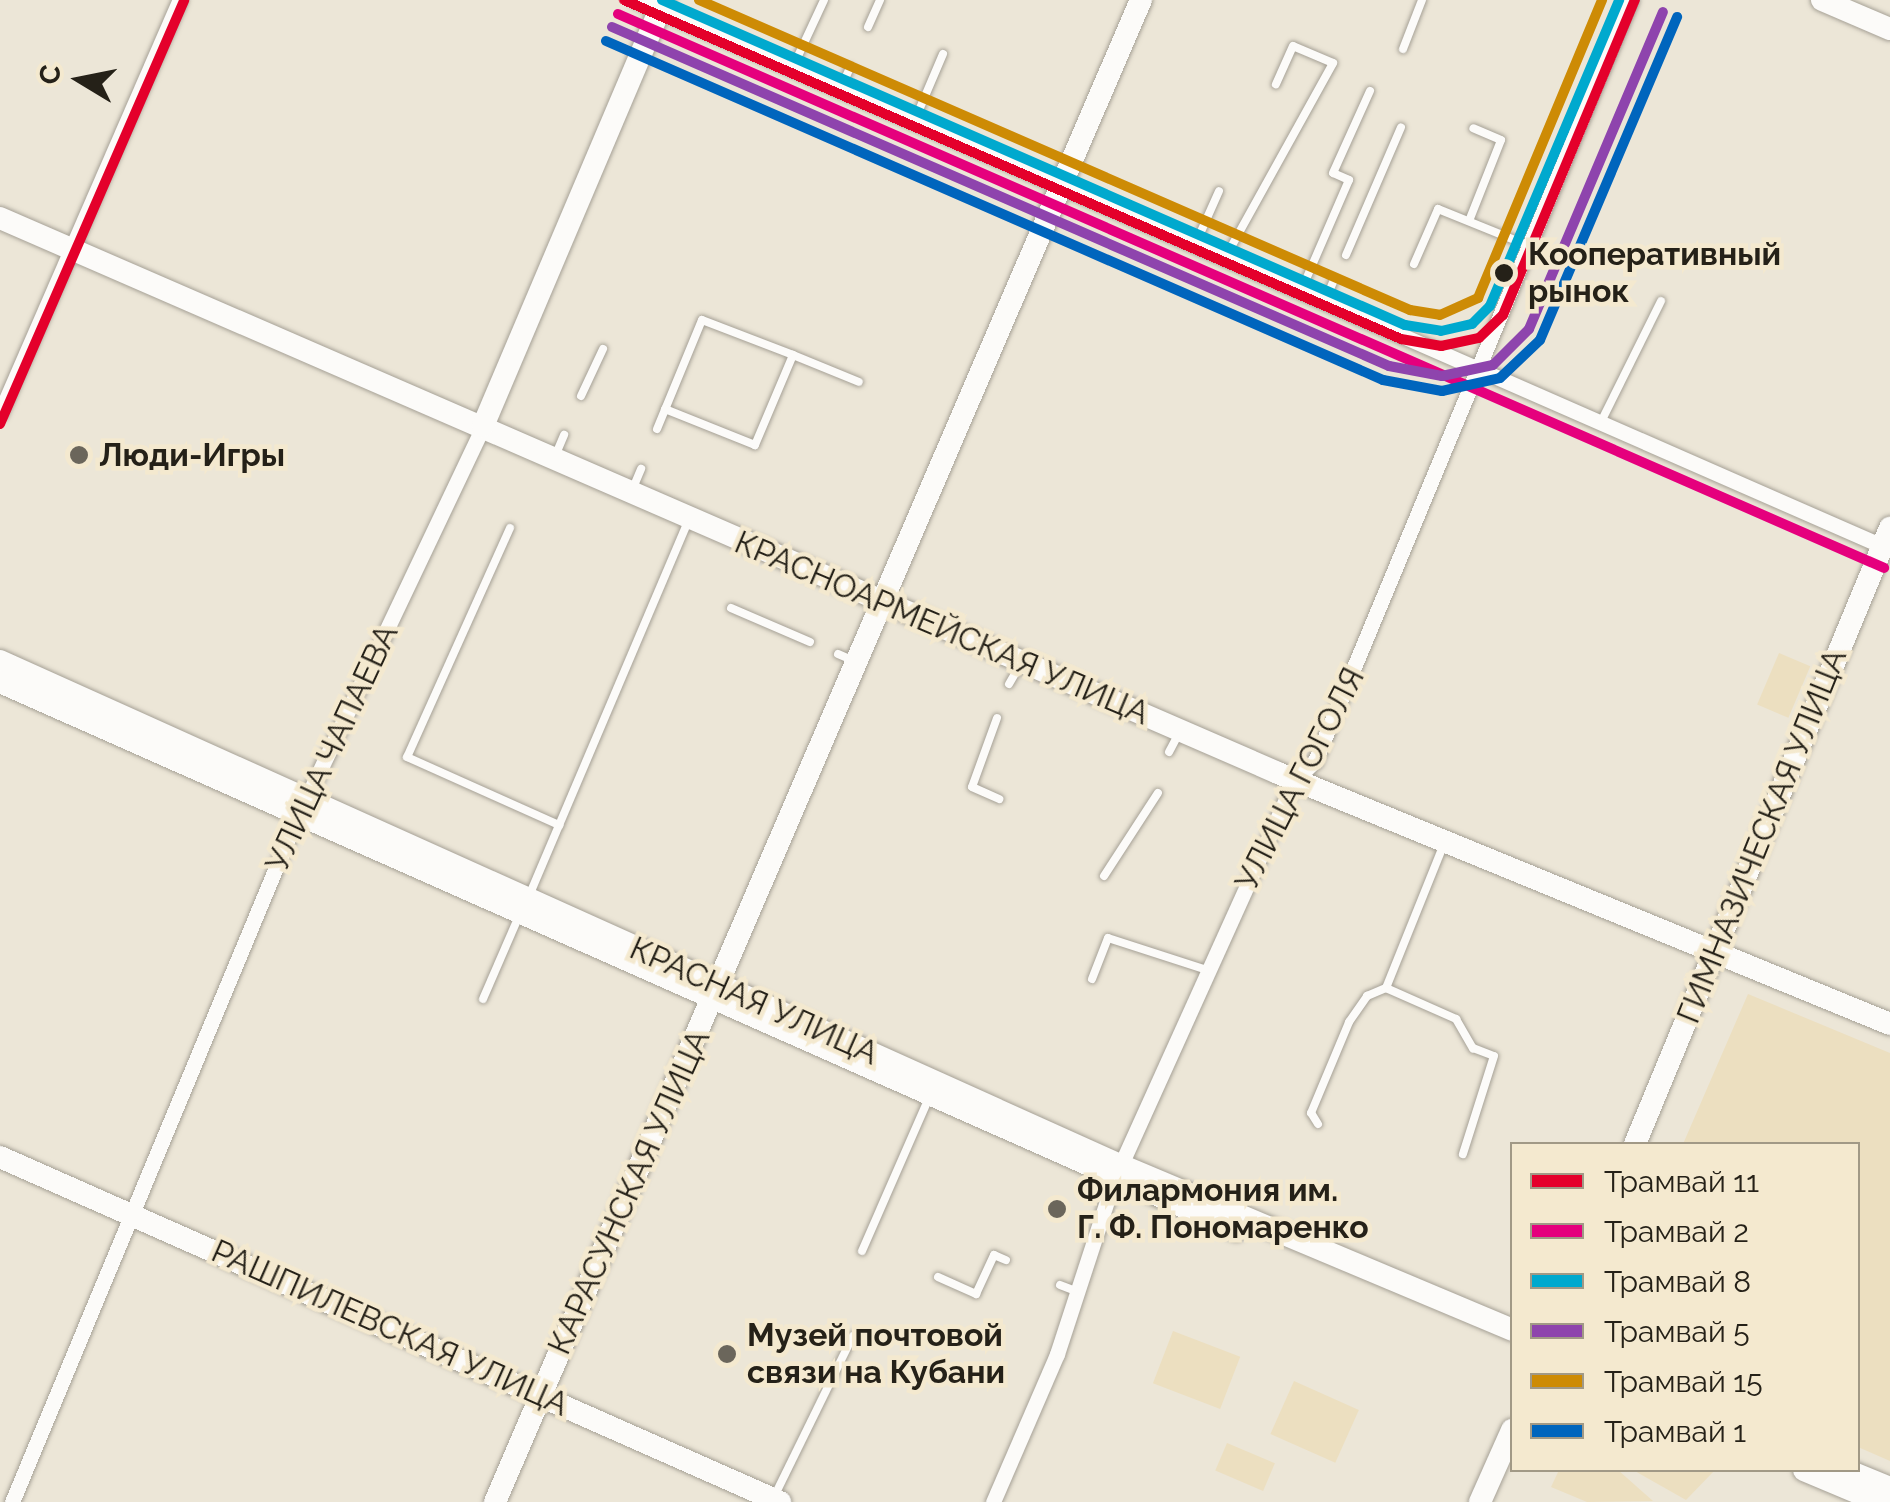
<!DOCTYPE html>
<meta charset="utf-8">
<style>
body{margin:0}
#map{position:relative;width:1890px;height:1502px;overflow:hidden;background:#ece6d7;font-family:Raleway,sans-serif}
div>[style]{position:absolute}
.green>*{inset:0;background:#ecdfc0;transform-origin:0 0}
.roads{filter:drop-shadow(0 0 2px #a6a196) drop-shadow(0 0 2px #a6a196)}
.lane>*{height:8px;margin:-4px;padding:0 4px;transform-origin:4px;border-radius:4px;background:#fcfbf9}
.street>*{height:15px;margin:-7.5px;padding:0 7.5px;transform-origin:7.5px;border-radius:7.5px;background:#fcfbf9}
.secondary>*{height:22px;margin:-11px;padding:0 11px;transform-origin:11px;border-radius:11px;background:#fcfbf9}
.tram-1>*{height:10px;margin:-5px;padding:0 5px;transform-origin:5px;border-radius:5px;background:#e4002b}
.tram-2>*{height:10px;margin:-5px;padding:0 5px;transform-origin:5px;border-radius:5px;background:#e5007d}
.tram-3>*{height:10px;margin:-5px;padding:0 5px;transform-origin:5px;border-radius:5px;background:#00a9ce}
.tram-4>*{height:10px;margin:-5px;padding:0 5px;transform-origin:5px;border-radius:5px;background:#8e44ad}
.tram-5>*{height:10px;margin:-5px;padding:0 5px;transform-origin:5px;border-radius:5px;background:#cd8b05}
.tram-6>*{height:10px;margin:-5px;padding:0 5px;transform-origin:5px;border-radius:5px;background:#0065bd}
.dots>*{width:28px;height:28px;translate:-50% -50%;box-sizing:border-box;border:5px solid #f4e9cf;border-radius:50%}
span{translate:-50% -50%;white-space:nowrap;text-align:center;line-height:1.15;-webkit-text-stroke:9px #f4e9cf;paint-order:stroke}
.stop-label{font-size:32px;color:#252118;font-weight:700}
.left{translate:0 -50%;text-align:left}
.poi-label{font-size:32px;color:#252118;font-weight:700}
.street-label{font-size:32px;color:#252118}
.legend{position:absolute;left:1510px;top:1142px;width:350px;height:330px;box-sizing:border-box;background:#f4e9cf;border:2px solid #a19986;margin:0;padding:12px 18px;list-style:none;font-size:30px;color:#252118}
.legend li{display:flex;align-items:center;gap:20px;height:50px}
.legend b{width:50px;border:2px solid #a19986}
.north{position:absolute;left:30px;top:30px;width:100px;height:100px;-webkit-text-stroke:8px #f4e9cf;paint-order:stroke;rotate:280deg;font-size:28px;font-weight:700;line-height:40px;text-align:center;color:#252118}
.north::after{content:'';display:block;margin:auto;width:35px;height:45px;background:#252118;clip-path:polygon(50% 0,100% 100%,50% 72%,0 100%)}
</style>
<div id="map">
<div class="green">
<div style="left:1779px;top:653px;width:34px;height:56px;rotate:23deg"></div>
<div style="clip-path:polygon(1748px 994px,1890px 1053px,1890px 1461px,1858px 1447px,1858px 1144px,1683px 1144px)"></div>
<div style="left:1173px;top:1331px;width:72px;height:56px;rotate:21deg"></div>
<div style="left:1294px;top:1381px;width:71px;height:58px;rotate:24deg"></div>
<div style="left:1227px;top:1443px;width:52px;height:30px;rotate:23deg"></div>
<div style="clip-path:polygon(1559px 1470px,1618px 1470px,1653px 1501px,1587px 1502px,1551px 1487px)"></div>
<div style="clip-path:polygon(1633px 1470px,1715px 1470px,1686px 1500px)"></div>
</div>
<div class="roads">
<div class="lane">
<div style="left:868px;top:27px;width:30px;rotate:-66deg"></div>
<div style="left:1403px;top:49px;width:53px;rotate:-68.8deg"></div>
<div style="left:792px;top:69px;width:76px;rotate:-65.1deg"></div>
<div style="left:840px;top:90px;width:24px;rotate:-66deg"></div>
<div style="left:914px;top:122px;width:74px;rotate:-66.9deg"></div>
<div style="left:1469px;top:221px;width:87px;rotate:-68.4deg"></div>
<div style="left:1501px;top:140px;width:30px;rotate:-157deg"></div>
<div style="left:1195px;top:245px;width:59px;rotate:-66deg"></div>
<div style="left:1346px;top:255px;width:139px;rotate:-66.7deg"></div>
<div style="left:1225px;top:258px;width:223px;rotate:-61deg"></div>
<div style="left:1333px;top:63px;width:43px;rotate:-157deg"></div>
<div style="left:1293px;top:46px;width:42px;rotate:114.1deg"></div>
<div style="left:1414px;top:264px;width:60px;rotate:-66.4deg"></div>
<div style="left:1438px;top:209px;width:96px;rotate:22deg"></div>
<div style="left:1301px;top:291px;width:121px;rotate:-66.6deg"></div>
<div style="left:1349px;top:180px;width:17px;rotate:-156deg"></div>
<div style="left:1333px;top:173px;width:90px;rotate:-65.7deg"></div>
<div style="left:1325px;top:301px;width:21px;rotate:-67deg"></div>
<div style="left:793px;top:355px;width:71px;rotate:22.2deg"></div>
<div style="left:581px;top:396px;width:52px;rotate:-64.9deg"></div>
<div style="left:1601px;top:422px;width:135px;rotate:-63.6deg"></div>
<div style="left:657px;top:429px;width:118px;rotate:-67.6deg"></div>
<div style="left:702px;top:320px;width:97px;rotate:21deg"></div>
<div style="left:793px;top:355px;width:98px;rotate:112.9deg"></div>
<div style="left:755px;top:445px;width:97px;rotate:-158.2deg"></div>
<div style="left:556px;top:454px;width:21px;rotate:-67deg"></div>
<div style="left:633px;top:488px;width:21px;rotate:-67deg"></div>
<div style="left:510px;top:528px;width:251px;rotate:114.2deg"></div>
<div style="left:407px;top:757px;width:167px;rotate:24.1deg"></div>
<div style="left:731px;top:608px;width:86px;rotate:23.3deg"></div>
<div style="left:838px;top:654px;width:15px;rotate:23deg"></div>
<div style="left:1009px;top:684px;width:24px;rotate:-60deg"></div>
<div style="left:997px;top:718px;width:73px;rotate:109.9deg"></div>
<div style="left:972px;top:787px;width:30px;rotate:24deg"></div>
<div style="left:1169px;top:752px;width:19px;rotate:-62deg"></div>
<div style="left:1104px;top:876px;width:99px;rotate:-57deg"></div>
<div style="left:529px;top:896px;width:406px;rotate:-67deg"></div>
<div style="left:1092px;top:979px;width:44px;rotate:-68.7deg"></div>
<div style="left:1108px;top:938px;width:104px;rotate:17.9deg"></div>
<div style="left:1386px;top:988px;width:77px;rotate:23.9deg"></div>
<div style="left:1456px;top:1019px;width:34px;rotate:60deg"></div>
<div style="left:1473px;top:1048px;width:22px;rotate:21deg"></div>
<div style="left:1494px;top:1056px;width:103px;rotate:107.6deg"></div>
<div style="left:483px;top:999px;width:90px;rotate:-66.6deg"></div>
<div style="left:1318px;top:1124px;width:13px;rotate:-122deg"></div>
<div style="left:1311px;top:1113px;width:99px;rotate:-67.3deg"></div>
<div style="left:1349px;top:1022px;width:32px;rotate:-55deg"></div>
<div style="left:1367px;top:996px;width:21px;rotate:-23deg"></div>
<div style="left:1386px;top:988px;width:155px;rotate:-68.1deg"></div>
<div style="left:862px;top:1251px;width:167px;rotate:-66.4deg"></div>
<div style="left:938px;top:1277px;width:42px;rotate:24.1deg"></div>
<div style="left:976px;top:1294px;width:43px;rotate:-65.2deg"></div>
<div style="left:994px;top:1255px;width:13px;rotate:23deg"></div>
<div style="left:1060px;top:1285px;width:14px;rotate:21deg"></div>
<div style="left:775px;top:1495px;width:177px;rotate:-63.9deg"></div>
</div>
<div class="street">
<div style="left:636px;top:0;width:1366px;rotate:23.66deg"></div>
<div style="left:0;top:413px;width:451px;rotate:-66.5deg"></div>
<div style="left:12px;top:1502px;width:729px;rotate:-67.41deg"></div>
<div style="left:292px;top:829px;width:446px;rotate:-64.6deg"></div>
<div style="left:993px;top:1502px;width:161px;rotate:-66.6deg"></div>
<div style="left:1057px;top:1354px;width:183px;rotate:-71.9deg"></div>
<div style="left:1114px;top:1180px;width:439px;rotate:-65.7deg"></div>
<div style="left:1295px;top:780px;width:28px;rotate:-44deg"></div>
<div style="left:1315px;top:761px;width:824px;rotate:-67.45deg"></div>
</div>
<div class="secondary">
<div style="left:1822px;top:0;width:74px;rotate:23.1deg"></div>
<div style="left:0;top:218px;width:1393px;rotate:23.47deg"></div>
<div style="left:1278px;top:773px;width:661px;rotate:22.3deg"></div>
<div style="left:483px;top:426px;width:463px;rotate:-67deg"></div>
<div style="left:0;top:661px;width:1228px;rotate:24.23deg"></div>
<div style="left:1120px;top:1165px;width:425px;rotate:22.8deg"></div>
<div style="left:0;top:682px;width:1352px;rotate:23.91deg"></div>
<div style="left:1635px;top:1144px;width:667px;rotate:-67.51deg"></div>
<div style="left:0;top:1157px;width:853px;rotate:23.86deg"></div>
<div style="left:1804px;top:1470px;width:82px;rotate:22.8deg"></div>
<div style="left:1846px;top:1470px;width:48px;rotate:22.2deg"></div>
<div style="left:495px;top:1502px;width:1635px;rotate:-66.73deg"></div>
<div style="left:1480px;top:1502px;width:79px;rotate:-66deg"></div>
</div>
</div>
<div class="tram-1">
<div style="left:624px;top:0;width:848px;rotate:23.57deg"></div>
<div style="left:1401px;top:339px;width:41px;rotate:9.9deg"></div>
<div style="left:1441px;top:346px;width:39px;rotate:-12deg"></div>
<div style="left:1479px;top:338px;width:33px;rotate:-44deg"></div>
<div style="left:1503px;top:315px;width:342px;rotate:-67.3deg"></div>
<div style="left:0;top:424px;width:462px;rotate:-66.5deg"></div>
</div>
<div class="tram-2">
<div style="left:618px;top:14px;width:1382px;rotate:23.63deg"></div>
</div>
<div class="tram-3">
<div style="left:662px;top:0;width:811px;rotate:23.63deg"></div>
<div style="left:1405px;top:325px;width:36px;rotate:9deg"></div>
<div style="left:1441px;top:331px;width:32px;rotate:-13deg"></div>
<div style="left:1472px;top:324px;width:25px;rotate:-45deg"></div>
<div style="left:1490px;top:306px;width:332px;rotate:-67.1deg"></div>
</div>
<div class="tram-4">
<div style="left:612px;top:27px;width:848px;rotate:23.57deg"></div>
<div style="left:1389px;top:366px;width:54px;rotate:10.7deg"></div>
<div style="left:1442px;top:376px;width:52px;rotate:-12.2deg"></div>
<div style="left:1493px;top:365px;width:51px;rotate:-45deg"></div>
<div style="left:1529px;top:329px;width:344px;rotate:-67.1deg"></div>
</div>
<div class="tram-5">
<div style="left:699px;top:0;width:776px;rotate:23.56deg"></div>
<div style="left:1410px;top:310px;width:30px;rotate:9deg"></div>
<div style="left:1440px;top:315px;width:42px;rotate:-24.1deg"></div>
<div style="left:1478px;top:298px;width:323px;rotate:-67.4deg"></div>
</div>
<div class="tram-6">
<div style="left:606px;top:41px;width:848px;rotate:23.57deg"></div>
<div style="left:1383px;top:380px;width:60px;rotate:10.6deg"></div>
<div style="left:1442px;top:391px;width:59px;rotate:-12.6deg"></div>
<div style="left:1500px;top:378px;width:55px;rotate:-43.5deg"></div>
<div style="left:1540px;top:340px;width:351px;rotate:-67deg"></div>
</div>
<div class="dots">
<div style="left:1504px;top:273px;background:#252118"></div>
<div style="left:79px;top:455px;background:#6b665b"></div>
<div style="left:1057px;top:1209px;background:#6b665b"></div>
<div style="left:727px;top:1354px;background:#6b665b"></div>
</div>
<div class="stop-label">
<span class="left" style="left:1528px;top:273px">Кооперативный<br>рынок</span>
</div>
<div class="poi-label">
<span class="left" style="left:99px;top:455px">Люди-Игры</span>
<span class="left" style="left:1077px;top:1209px">Филармония им.<br>Г. Ф. Пономаренко</span>
<span class="left" style="left:747px;top:1354px">Музей почтовой<br>связи на Кубани</span>
</div>
<div class="street-label">
<span style="left:942px;top:628px;rotate:23deg">КРАСНОАРМЕЙСКАЯ УЛИЦА</span>
<span style="left:332px;top:748px;rotate:-65deg">УЛИЦА ЧАПАЕВА</span>
<span style="left:1300px;top:779px;rotate:-63deg">УЛИЦА ГОГОЛЯ</span>
<span style="left:1762px;top:836px;rotate:-68deg">ГИМНАЗИЧЕСКАЯ УЛИЦА</span>
<span style="left:754px;top:1001px;rotate:24deg">КРАСНАЯ УЛИЦА</span>
<span style="left:629px;top:1192px;rotate:-66deg">КАРАСУНСКАЯ УЛИЦА</span>
<span style="left:390px;top:1328px;rotate:24deg">РАШПИЛЕВСКАЯ УЛИЦА</span>
</div>
<ul class="legend">
<li><b style="height:12px;background:#e4002b"></b>Трамвай 11</li>
<li><b style="height:12px;background:#e5007d"></b>Трамвай 2</li>
<li><b style="height:12px;background:#00a9ce"></b>Трамвай 8</li>
<li><b style="height:12px;background:#8e44ad"></b>Трамвай 5</li>
<li><b style="height:12px;background:#cd8b05"></b>Трамвай 15</li>
<li><b style="height:12px;background:#0065bd"></b>Трамвай 1</li>
</ul>
<div class="north">С</div>
</div>
